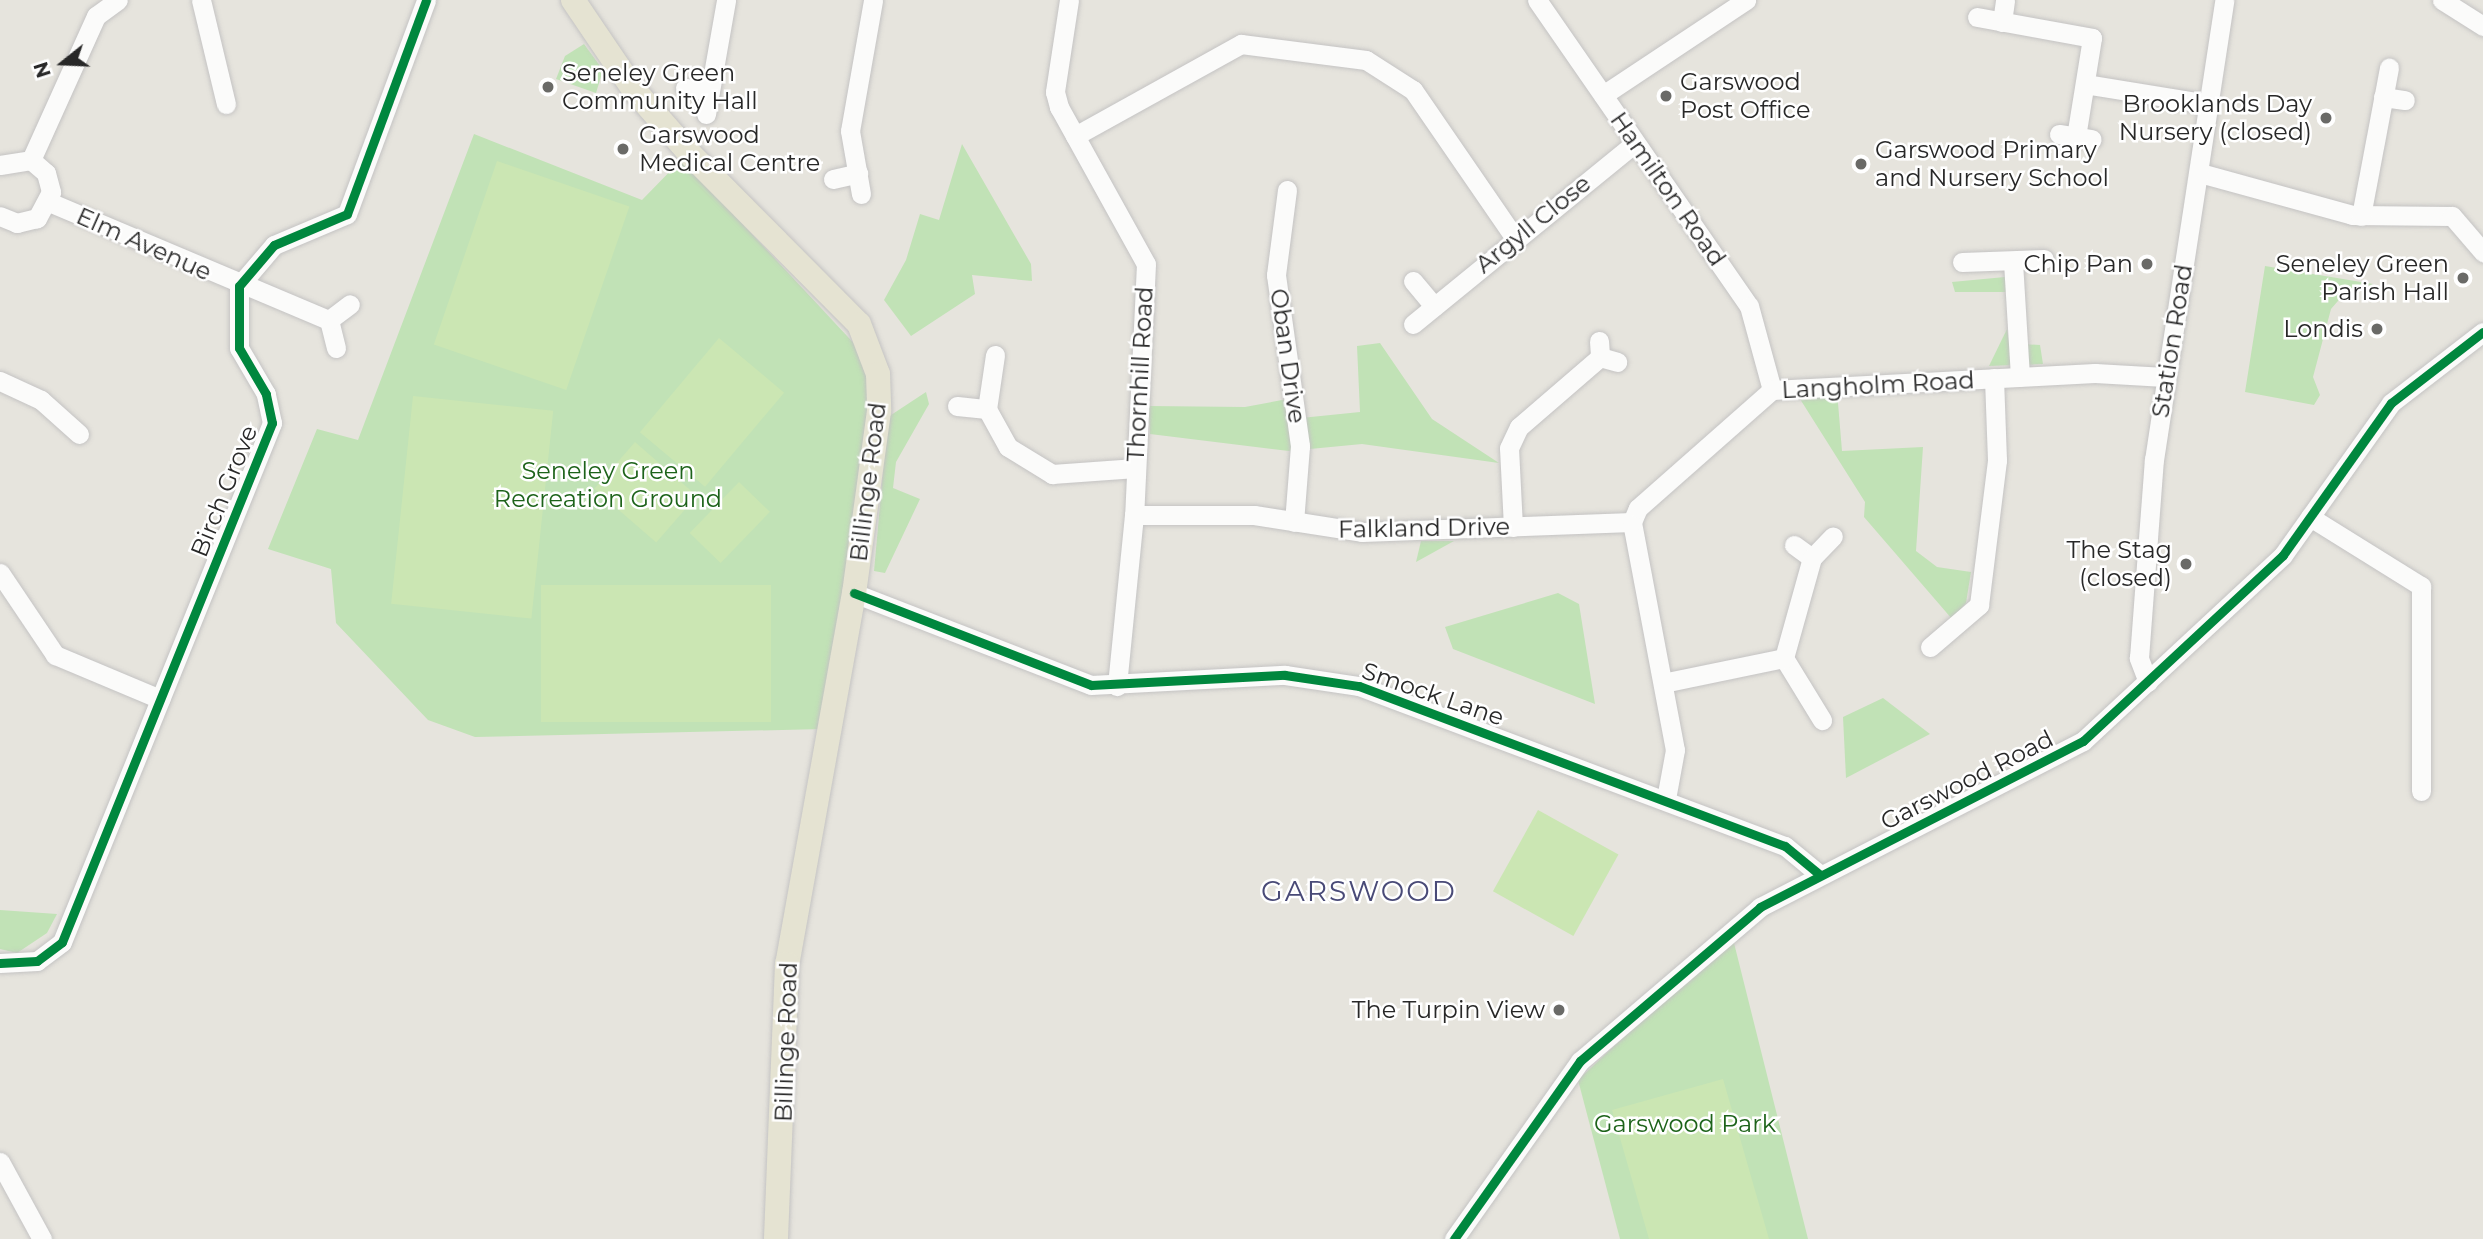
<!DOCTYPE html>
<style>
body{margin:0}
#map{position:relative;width:2483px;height:1239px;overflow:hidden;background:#e6e4dd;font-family:Montserrat,sans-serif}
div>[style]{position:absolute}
.green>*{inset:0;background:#c1e2b6}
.pitch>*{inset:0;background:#cbe6b3;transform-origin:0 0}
.roads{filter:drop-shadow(0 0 2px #c4c3c3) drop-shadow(0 0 2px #c4c3c3)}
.minor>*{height:19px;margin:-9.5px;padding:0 9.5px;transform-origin:9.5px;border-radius:9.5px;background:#fbfbfa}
.major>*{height:24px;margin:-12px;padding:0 12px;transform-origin:12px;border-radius:12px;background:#e5e3d2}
.cycleway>*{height:9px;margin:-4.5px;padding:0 4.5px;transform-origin:4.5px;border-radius:4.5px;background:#00873e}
.dots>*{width:19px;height:19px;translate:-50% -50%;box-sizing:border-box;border:4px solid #fff;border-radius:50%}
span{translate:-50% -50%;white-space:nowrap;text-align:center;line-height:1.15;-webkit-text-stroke:5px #fff;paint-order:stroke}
.poi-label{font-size:24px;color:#282828}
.left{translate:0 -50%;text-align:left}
.right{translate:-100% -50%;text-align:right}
.street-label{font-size:24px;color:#282828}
.park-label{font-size:24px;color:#1d631a}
.quarter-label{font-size:28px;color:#494a77;letter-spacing:2px}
.north{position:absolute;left:28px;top:28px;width:70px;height:70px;-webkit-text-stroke:5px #fff;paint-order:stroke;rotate:252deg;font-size:19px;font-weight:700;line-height:28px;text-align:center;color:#282828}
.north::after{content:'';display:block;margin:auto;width:24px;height:32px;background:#282828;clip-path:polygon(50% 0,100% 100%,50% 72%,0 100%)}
</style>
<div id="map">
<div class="green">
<div style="clip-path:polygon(584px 44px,603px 70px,596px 93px,556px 79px,565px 56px)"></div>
<div style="clip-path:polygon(474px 134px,642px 200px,682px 159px,862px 352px,871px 396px,823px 729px,475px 737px,428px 720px,336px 623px,331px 569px,268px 549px,317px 429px,358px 440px)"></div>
<div style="clip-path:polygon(962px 144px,1031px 264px,1032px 281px,972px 275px,975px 294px,911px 336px,884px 300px,906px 260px,920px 214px,939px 220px)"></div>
<div style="clip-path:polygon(2265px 266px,2373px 284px,2344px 294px,2331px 309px,2313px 377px,2320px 395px,2314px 405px,2245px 392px)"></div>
<div style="clip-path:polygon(2005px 277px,2007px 292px,1955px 292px,1952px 282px)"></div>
<div style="clip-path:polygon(2007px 329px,2013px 365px,1989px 366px)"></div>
<div style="clip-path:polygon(1380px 343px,1432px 419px,1499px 463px,1362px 444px,1289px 451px,1150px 434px,1149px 406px,1245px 407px,1298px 397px,1301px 418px,1360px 412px,1357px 346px)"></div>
<div style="clip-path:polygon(2022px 344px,2040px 345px,2043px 364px,2023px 365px)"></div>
<div style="clip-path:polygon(1837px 391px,1842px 451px,1923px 447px,1916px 551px,1937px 567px,1971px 572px,1966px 603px,1952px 619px,1864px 517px,1865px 502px,1800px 399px)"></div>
<div style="clip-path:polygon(926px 392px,929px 404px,896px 462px,893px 488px,920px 499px,885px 573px,874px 571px,888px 417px)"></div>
<div style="clip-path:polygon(1421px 541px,1454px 541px,1416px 562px)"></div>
<div style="clip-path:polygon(1558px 593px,1579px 604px,1595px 704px,1453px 649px,1445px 627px)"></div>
<div style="clip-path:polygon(1883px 698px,1930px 734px,1846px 778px,1843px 717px)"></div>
<div style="clip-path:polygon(0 910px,57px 914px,47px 933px,17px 953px,0 949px)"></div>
<div style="clip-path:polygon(1732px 935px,1808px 1239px,1620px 1239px,1578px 1080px)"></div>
</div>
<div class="pitch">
<div style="left:497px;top:161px;width:140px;height:194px;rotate:19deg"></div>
<div style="left:719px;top:338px;width:85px;height:123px;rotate:40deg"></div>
<div style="left:413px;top:396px;width:141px;height:209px;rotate:6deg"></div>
<div style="left:635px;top:442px;width:82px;height:62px;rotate:41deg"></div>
<div style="left:739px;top:482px;width:43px;height:71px;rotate:44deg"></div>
<div style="left:541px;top:585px;width:230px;height:137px"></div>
<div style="left:1538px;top:810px;width:92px;height:93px;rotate:29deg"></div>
<div style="clip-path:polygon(1723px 1079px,1769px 1239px,1649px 1239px,1612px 1110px)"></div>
</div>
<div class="roads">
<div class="minor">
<div style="left:201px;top:0;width:107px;rotate:76.5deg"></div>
<div style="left:1069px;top:0;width:93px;rotate:98.7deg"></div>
<div style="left:1055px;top:92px;width:16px;rotate:75deg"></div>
<div style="left:1059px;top:107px;width:179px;rotate:61deg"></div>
<div style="left:1146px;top:264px;width:251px;rotate:92.7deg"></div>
<div style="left:1134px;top:515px;width:172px;rotate:95.7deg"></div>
<div style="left:1537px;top:0;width:372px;rotate:55.3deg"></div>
<div style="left:1749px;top:306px;width:87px;rotate:74.7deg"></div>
<div style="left:2442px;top:0;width:49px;rotate:32.4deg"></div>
<div style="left:1977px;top:17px;width:117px;rotate:10.3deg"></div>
<div style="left:2092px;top:38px;width:100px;rotate:99.2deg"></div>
<div style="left:2002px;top:22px;width:22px;rotate:-82deg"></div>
<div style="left:2085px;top:84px;width:126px;rotate:9.2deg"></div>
<div style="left:685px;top:88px;width:25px;rotate:7deg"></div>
<div style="left:1603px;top:95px;width:172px;rotate:-33.6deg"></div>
<div style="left:2383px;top:97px;width:22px;rotate:8deg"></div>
<div style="left:706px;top:114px;width:116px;rotate:-80deg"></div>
<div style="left:2059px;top:134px;width:33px;rotate:9deg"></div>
<div style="left:1075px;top:136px;width:190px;rotate:-29deg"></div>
<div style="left:1241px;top:44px;width:126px;rotate:7.3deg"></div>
<div style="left:1366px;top:60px;width:56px;rotate:32.6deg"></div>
<div style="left:1413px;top:90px;width:178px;rotate:55.5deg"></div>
<div style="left:31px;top:160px;width:158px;rotate:-65.7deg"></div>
<div style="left:96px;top:16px;width:27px;rotate:-36deg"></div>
<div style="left:0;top:165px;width:31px;rotate:-9deg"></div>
<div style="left:31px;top:160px;width:20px;rotate:41deg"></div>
<div style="left:46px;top:173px;width:20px;rotate:75deg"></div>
<div style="left:51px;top:192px;width:30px;rotate:118deg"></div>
<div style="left:37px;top:218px;width:21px;rotate:166deg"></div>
<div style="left:17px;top:223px;width:18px;rotate:-158deg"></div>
<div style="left:2200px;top:173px;width:158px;rotate:15.4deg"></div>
<div style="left:2352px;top:215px;width:100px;rotate:0.6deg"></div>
<div style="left:2452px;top:216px;width:48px;rotate:49.3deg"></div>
<div style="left:833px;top:179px;width:26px;rotate:-13deg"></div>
<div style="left:1287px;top:190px;width:86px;rotate:97.4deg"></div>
<div style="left:1276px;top:275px;width:173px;rotate:82deg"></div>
<div style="left:1300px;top:446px;width:76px;rotate:94.5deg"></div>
<div style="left:861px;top:194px;width:64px;rotate:-99.9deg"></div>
<div style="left:850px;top:131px;width:133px;rotate:-80deg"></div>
<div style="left:49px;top:202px;width:304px;rotate:22.9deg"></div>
<div style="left:2361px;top:216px;width:151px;rotate:-79.3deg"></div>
<div style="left:1962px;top:262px;width:82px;rotate:-2.1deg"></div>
<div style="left:2013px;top:262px;width:115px;rotate:86.5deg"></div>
<div style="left:1413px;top:281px;width:33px;rotate:50deg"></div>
<div style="left:1413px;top:324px;width:286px;rotate:-39.2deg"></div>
<div style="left:1599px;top:341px;width:16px;rotate:86deg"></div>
<div style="left:1600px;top:357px;width:18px;rotate:16deg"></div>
<div style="left:336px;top:348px;width:29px;rotate:-104deg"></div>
<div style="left:329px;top:320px;width:26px;rotate:-37deg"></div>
<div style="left:995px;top:355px;width:55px;rotate:98.4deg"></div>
<div style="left:987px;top:409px;width:43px;rotate:61.1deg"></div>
<div style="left:1008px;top:447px;width:52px;rotate:31.5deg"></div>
<div style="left:1052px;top:474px;width:84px;rotate:-4.1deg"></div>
<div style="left:0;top:381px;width:45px;rotate:24.9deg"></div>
<div style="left:41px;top:400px;width:51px;rotate:41.8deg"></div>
<div style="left:957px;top:406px;width:30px;rotate:6deg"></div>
<div style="left:1134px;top:515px;width:120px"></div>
<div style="left:1254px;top:515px;width:109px;rotate:8.9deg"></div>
<div style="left:1362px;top:532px;width:270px;rotate:-2.1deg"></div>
<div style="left:2310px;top:517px;width:131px;rotate:31.9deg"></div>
<div style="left:2421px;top:586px;width:205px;rotate:90deg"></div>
<div style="left:1513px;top:527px;width:79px;rotate:-92.9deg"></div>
<div style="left:1509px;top:448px;width:23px;rotate:-65deg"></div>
<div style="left:1519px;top:427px;width:107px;rotate:-40.8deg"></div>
<div style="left:1794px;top:545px;width:22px;rotate:36deg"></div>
<div style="left:0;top:573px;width:99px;rotate:56.1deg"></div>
<div style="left:55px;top:655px;width:114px;rotate:22.7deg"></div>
<div style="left:854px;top:593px;width:254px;rotate:21.2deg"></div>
<div style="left:1091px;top:685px;width:194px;rotate:-3deg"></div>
<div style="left:1285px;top:675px;width:75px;rotate:8.5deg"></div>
<div style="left:1359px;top:686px;width:455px;rotate:20.6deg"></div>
<div style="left:1785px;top:846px;width:45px;rotate:39.6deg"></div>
<div style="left:1930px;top:647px;width:65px;rotate:-40.6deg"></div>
<div style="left:1979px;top:605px;width:146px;rotate:-82.9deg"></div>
<div style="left:1997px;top:460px;width:82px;rotate:-92.1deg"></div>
<div style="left:1784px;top:658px;width:73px;rotate:58.5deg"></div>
<div style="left:2148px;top:682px;width:26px;rotate:-111deg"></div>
<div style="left:2139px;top:658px;width:199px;rotate:-85.7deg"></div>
<div style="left:2154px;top:460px;width:465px;rotate:-81.3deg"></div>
<div style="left:1663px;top:683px;width:124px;rotate:-11.7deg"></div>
<div style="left:1784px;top:658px;width:104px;rotate:-74.4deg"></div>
<div style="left:1812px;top:558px;width:30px;rotate:-46deg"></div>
<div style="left:1666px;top:799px;width:50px;rotate:-79.6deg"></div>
<div style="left:1675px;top:750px;width:232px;rotate:-100.7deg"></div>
<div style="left:1632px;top:522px;width:15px;rotate:-67deg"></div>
<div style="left:1638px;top:508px;width:179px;rotate:-41.4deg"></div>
<div style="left:1772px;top:390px;width:323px;rotate:-3deg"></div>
<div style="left:2095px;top:373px;width:70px;rotate:3.3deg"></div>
<div style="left:0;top:963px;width:37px;rotate:-3deg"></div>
<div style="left:37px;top:961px;width:31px;rotate:-37deg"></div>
<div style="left:62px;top:942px;width:560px;rotate:-67.97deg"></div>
<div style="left:272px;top:423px;width:30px;rotate:-102deg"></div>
<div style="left:266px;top:394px;width:53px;rotate:-120.4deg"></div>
<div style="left:239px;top:348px;width:62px;rotate:-90deg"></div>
<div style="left:239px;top:286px;width:54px;rotate:-49.5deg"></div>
<div style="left:274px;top:245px;width:79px;rotate:-23deg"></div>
<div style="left:347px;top:214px;width:228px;rotate:-69.7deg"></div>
<div style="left:0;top:1162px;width:88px;rotate:61.4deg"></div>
<div style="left:1454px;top:1239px;width:218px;rotate:-54.7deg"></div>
<div style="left:1580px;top:1061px;width:237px;rotate:-40.5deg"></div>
<div style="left:1760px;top:907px;width:363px;rotate:-27.2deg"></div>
<div style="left:2083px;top:741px;width:273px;rotate:-42.9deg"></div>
<div style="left:2283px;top:555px;width:186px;rotate:-54.6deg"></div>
<div style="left:2391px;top:403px;width:116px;rotate:-37.7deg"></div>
</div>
<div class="major">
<div style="left:573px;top:0;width:109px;rotate:55.9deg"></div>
<div style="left:634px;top:90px;width:86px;rotate:48.8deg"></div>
<div style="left:691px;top:155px;width:238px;rotate:45.2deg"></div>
<div style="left:859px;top:324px;width:53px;rotate:69.2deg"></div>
<div style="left:878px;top:374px;width:37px;rotate:88deg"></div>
<div style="left:879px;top:411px;width:184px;rotate:97.8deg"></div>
<div style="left:854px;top:593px;width:377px;rotate:100.2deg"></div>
<div style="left:787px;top:964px;width:275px;rotate:92.3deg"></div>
</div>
</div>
<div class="cycleway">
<div style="left:854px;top:593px;width:254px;rotate:21.2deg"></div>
<div style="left:1091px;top:685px;width:194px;rotate:-3deg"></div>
<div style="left:1285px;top:675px;width:75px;rotate:8.5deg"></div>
<div style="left:1359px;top:686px;width:455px;rotate:20.6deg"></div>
<div style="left:1785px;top:846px;width:45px;rotate:39.6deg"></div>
<div style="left:0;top:963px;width:37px;rotate:-3deg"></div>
<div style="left:37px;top:961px;width:31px;rotate:-37deg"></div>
<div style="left:62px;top:942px;width:560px;rotate:-67.97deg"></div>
<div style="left:272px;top:423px;width:30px;rotate:-102deg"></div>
<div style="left:266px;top:394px;width:53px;rotate:-120.4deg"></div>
<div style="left:239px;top:348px;width:62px;rotate:-90deg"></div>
<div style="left:239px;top:286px;width:54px;rotate:-49.5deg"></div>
<div style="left:274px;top:245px;width:79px;rotate:-23deg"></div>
<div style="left:347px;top:214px;width:228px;rotate:-69.7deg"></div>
<div style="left:1454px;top:1239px;width:218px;rotate:-54.7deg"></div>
<div style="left:1580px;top:1061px;width:237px;rotate:-40.5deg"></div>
<div style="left:1760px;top:907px;width:363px;rotate:-27.2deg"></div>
<div style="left:2083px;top:741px;width:273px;rotate:-42.9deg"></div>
<div style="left:2283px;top:555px;width:186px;rotate:-54.6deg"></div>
<div style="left:2391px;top:403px;width:116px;rotate:-37.7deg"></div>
</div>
<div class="dots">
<div style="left:548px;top:87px;background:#6a6a67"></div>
<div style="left:1666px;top:96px;background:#6a6a67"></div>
<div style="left:2326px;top:118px;background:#6a6a67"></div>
<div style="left:623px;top:149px;background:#6a6a67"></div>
<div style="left:1861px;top:164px;background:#6a6a67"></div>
<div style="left:2147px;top:264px;background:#6a6a67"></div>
<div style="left:2463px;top:278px;background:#6a6a67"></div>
<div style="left:2377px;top:329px;background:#6a6a67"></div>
<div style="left:2186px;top:564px;background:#6a6a67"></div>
<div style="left:1559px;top:1010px;background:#6a6a67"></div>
</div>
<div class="poi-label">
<span class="left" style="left:562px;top:87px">Seneley Green<br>Community Hall</span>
<span class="left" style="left:1680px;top:96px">Garswood<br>Post Office</span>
<span class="right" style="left:2312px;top:118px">Brooklands Day<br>Nursery (closed)</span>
<span class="left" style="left:639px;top:149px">Garswood<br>Medical Centre</span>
<span class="left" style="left:1875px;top:164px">Garswood Primary<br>and Nursery School</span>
<span class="right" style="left:2133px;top:264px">Chip Pan</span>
<span class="right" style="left:2449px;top:278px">Seneley Green<br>Parish Hall</span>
<span class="right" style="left:2363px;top:329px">Londis</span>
<span class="right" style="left:2172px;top:564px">The Stag<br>(closed)</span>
<span class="right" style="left:1545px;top:1010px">The Turpin View</span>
</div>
<div class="street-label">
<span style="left:1668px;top:189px;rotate:55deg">Hamilton Road</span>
<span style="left:1533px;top:224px;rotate:-39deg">Argyll Close</span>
<span style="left:144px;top:244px;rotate:24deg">Elm Avenue</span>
<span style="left:2172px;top:341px;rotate:-81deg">Station Road</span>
<span style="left:1288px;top:356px;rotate:82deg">Oban Drive</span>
<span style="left:1140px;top:374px;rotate:-87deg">Thornhill Road</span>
<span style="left:1878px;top:385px;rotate:-3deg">Langholm Road</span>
<span style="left:868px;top:482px;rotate:-83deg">Billinge Road</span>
<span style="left:224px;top:491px;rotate:-68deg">Birch Grove</span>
<span style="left:1424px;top:528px;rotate:-1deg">Falkland Drive</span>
<span style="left:1433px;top:694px;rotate:19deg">Smock Lane</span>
<span style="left:1967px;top:780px;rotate:-27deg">Garswood Road</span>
<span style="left:786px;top:1042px;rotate:-88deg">Billinge Road</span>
</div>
<div class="park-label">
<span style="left:608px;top:485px">Seneley Green<br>Recreation Ground</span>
<span style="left:1685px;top:1124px">Garswood Park</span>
</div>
<div class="quarter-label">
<span style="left:1359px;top:891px">GARSWOOD</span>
</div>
<div class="north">N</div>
</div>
